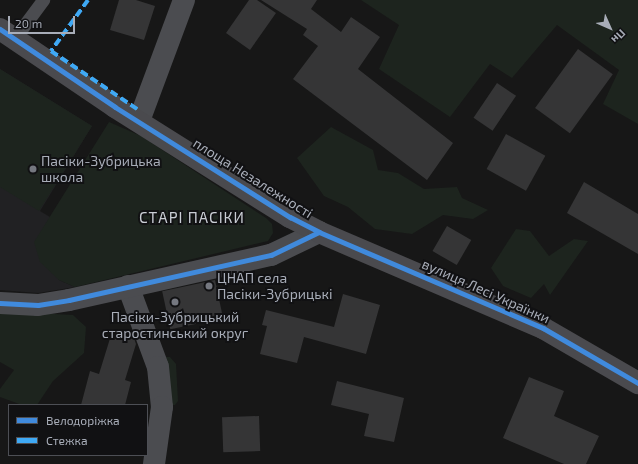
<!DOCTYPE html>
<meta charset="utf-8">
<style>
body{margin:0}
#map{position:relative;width:638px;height:464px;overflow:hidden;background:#171717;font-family:"Exo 2",sans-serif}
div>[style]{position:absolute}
.built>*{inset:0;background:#212123}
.green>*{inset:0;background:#1d241e}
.building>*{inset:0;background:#353536;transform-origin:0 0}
.lane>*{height:13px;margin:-6.5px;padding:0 6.5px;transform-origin:6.5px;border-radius:6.5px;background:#4b4c50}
.street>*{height:22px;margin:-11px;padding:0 11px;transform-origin:11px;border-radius:11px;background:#4b4c50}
.secondary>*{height:22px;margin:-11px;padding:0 11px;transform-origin:11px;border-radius:11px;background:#4a4a4e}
.quiet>*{height:4px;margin-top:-2px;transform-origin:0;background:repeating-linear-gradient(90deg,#3fa9f5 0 8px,transparent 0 12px)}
.cycleway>*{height:5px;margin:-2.5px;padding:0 2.5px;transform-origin:2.5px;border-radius:2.5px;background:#408adc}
.dots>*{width:11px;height:11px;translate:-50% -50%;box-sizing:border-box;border:2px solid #111113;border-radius:50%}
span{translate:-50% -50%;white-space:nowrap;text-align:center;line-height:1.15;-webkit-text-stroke:4px #111113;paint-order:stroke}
.poi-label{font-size:14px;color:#a8adb8}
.left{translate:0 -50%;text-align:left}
.street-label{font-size:14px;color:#a8adb8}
.neighbourhood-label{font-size:15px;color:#c9ccd4;letter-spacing:1px}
.legend{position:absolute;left:8px;top:404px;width:140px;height:52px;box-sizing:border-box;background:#111113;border:1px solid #4d4f55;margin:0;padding:5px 7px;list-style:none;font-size:12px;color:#a8adb8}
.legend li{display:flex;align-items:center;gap:8px;height:20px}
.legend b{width:20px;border:1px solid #4d4f55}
.north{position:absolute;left:590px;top:8px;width:40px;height:40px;-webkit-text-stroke:3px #111113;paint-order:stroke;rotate:135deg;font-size:11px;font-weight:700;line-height:16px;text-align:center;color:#a8adb8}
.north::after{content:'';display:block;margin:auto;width:14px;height:18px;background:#a8adb8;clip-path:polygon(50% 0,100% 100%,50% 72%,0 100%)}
.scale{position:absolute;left:8px;top:16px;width:67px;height:18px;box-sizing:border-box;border:2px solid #a8adb8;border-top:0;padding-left:5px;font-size:12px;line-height:14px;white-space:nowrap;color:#a8adb8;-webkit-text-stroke:3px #111113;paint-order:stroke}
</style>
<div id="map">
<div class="built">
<div style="clip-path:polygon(0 69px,92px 126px,40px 211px,50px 217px,35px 242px,59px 280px,75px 287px,38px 293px,0 290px)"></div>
</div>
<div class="green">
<div style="clip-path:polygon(361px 0,638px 0,638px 124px,603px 104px,619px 70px,557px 25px,512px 78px,490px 64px,450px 117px,379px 69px,399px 25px)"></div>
<div style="clip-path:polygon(0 69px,92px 126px,39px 211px,0 187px)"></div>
<div style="clip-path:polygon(109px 122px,141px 136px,266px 218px,272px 224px,273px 233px,268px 241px,75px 287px,59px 280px,40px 262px,34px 242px)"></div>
<div style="clip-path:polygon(331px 127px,373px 150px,378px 170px,398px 173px,424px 189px,457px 187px,462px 198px,488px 210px,473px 219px,443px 215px,412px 234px,375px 229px,348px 207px,324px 196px,297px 158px)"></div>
<div style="clip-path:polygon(516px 229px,530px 231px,549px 256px,574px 239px,588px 241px,550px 295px,544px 284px,531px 298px,503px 286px,491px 268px)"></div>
<div style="clip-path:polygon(0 311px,73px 315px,86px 327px,84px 353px,53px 381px,37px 405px,22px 405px,0 397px,0 389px,14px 370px,0 362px)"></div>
<div style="clip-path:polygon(155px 357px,170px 357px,176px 364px,178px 401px,175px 405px,171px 405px)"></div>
</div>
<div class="building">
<div style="clip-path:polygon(119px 0,136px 0,155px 6px,144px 40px,110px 30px)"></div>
<div style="clip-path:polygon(249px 0,257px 0,276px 13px,250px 50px,226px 33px)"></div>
<div style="clip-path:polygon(261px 0,317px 0,311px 9px,341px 32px,351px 17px,380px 37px,358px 69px,453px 143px,427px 180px,293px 79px,318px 46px,303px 35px,307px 29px)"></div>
<div style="left:578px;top:49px;width:43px;height:73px;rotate:36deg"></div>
<div style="left:497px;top:83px;width:23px;height:42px;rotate:34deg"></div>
<div style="left:506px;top:134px;width:45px;height:40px;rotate:29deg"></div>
<div style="clip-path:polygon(584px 182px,638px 214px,638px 254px,567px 213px)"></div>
<div style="left:447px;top:226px;width:28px;height:29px;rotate:30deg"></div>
<div style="left:215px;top:280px;width:39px;height:54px;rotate:78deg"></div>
<div style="clip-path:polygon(343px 294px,380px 305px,366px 354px,304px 337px,297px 363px,260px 354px,267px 326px,262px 325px,266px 310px,334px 327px)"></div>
<div style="clip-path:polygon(112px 332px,134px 338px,136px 344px,125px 380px,131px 382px,125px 405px,81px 405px,90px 371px,99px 374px)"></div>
<div style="clip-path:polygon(529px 377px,564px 391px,554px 416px,599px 436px,586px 464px,564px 464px,503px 438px)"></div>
<div style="clip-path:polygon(337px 381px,404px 398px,394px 442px,364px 436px,369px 414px,331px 405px)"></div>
<div style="left:259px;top:416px;width:35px;height:37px;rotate:88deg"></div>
</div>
<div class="lane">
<div style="left:14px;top:39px;width:49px;rotate:-53.4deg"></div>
</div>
<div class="street">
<div style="left:139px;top:121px;width:129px;rotate:-69.6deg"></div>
<div style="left:128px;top:286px;width:86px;rotate:69.7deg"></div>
<div style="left:158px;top:367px;width:40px;rotate:84.3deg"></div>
<div style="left:162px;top:407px;width:58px;rotate:98deg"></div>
<div style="left:0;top:303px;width:38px;rotate:3deg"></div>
<div style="left:38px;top:305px;width:31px;rotate:-9deg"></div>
<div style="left:69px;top:300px;width:207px;rotate:-12.6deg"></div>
<div style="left:271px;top:255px;width:53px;rotate:-25.6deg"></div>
</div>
<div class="secondary">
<div style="left:0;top:29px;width:139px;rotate:34.1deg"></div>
<div style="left:115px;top:107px;width:207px;rotate:32.2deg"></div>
<div style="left:290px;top:217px;width:33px;rotate:27deg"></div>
<div style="left:319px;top:232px;width:244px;rotate:23.2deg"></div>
<div style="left:543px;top:328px;width:110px;rotate:30.1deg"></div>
</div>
<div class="quiet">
<div style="left:88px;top:0;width:63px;rotate:126deg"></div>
<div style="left:51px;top:51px;width:104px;rotate:34deg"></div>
</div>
<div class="cycleway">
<div style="left:0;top:29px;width:139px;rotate:34.1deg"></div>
<div style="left:115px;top:107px;width:207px;rotate:32.2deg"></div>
<div style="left:290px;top:217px;width:33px;rotate:27deg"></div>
<div style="left:319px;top:232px;width:244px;rotate:23.2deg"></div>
<div style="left:543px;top:328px;width:110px;rotate:30.1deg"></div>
<div style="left:0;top:303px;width:38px;rotate:3deg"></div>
<div style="left:38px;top:305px;width:31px;rotate:-9deg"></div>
<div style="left:69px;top:300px;width:207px;rotate:-12.6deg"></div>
<div style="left:271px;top:255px;width:53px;rotate:-25.6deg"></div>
</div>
<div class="dots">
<div style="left:33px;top:169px;background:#757880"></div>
<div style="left:209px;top:286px;background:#757880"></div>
<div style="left:175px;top:302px;background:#757880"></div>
</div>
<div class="poi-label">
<span class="left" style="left:41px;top:169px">Пасіки-Зубрицька<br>школа</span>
<span class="left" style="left:217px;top:286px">ЦНАП села<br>Пасіки-Зубрицькі</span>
<span style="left:175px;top:325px">Пасіки-Зубрицький<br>старостинський округ</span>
</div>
<div class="street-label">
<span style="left:253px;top:178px;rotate:32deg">площа Незалежності</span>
<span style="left:486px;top:291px;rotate:24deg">вулиця Лесі Українки</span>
</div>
<div class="neighbourhood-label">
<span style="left:192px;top:218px">СТАРІ ПАСІКИ</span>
</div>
<ul class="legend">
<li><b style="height:5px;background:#408adc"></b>Велодоріжка</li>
<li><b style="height:5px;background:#3fa9f5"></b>Стежка</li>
</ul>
<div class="north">Пн</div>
<div class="scale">20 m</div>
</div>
